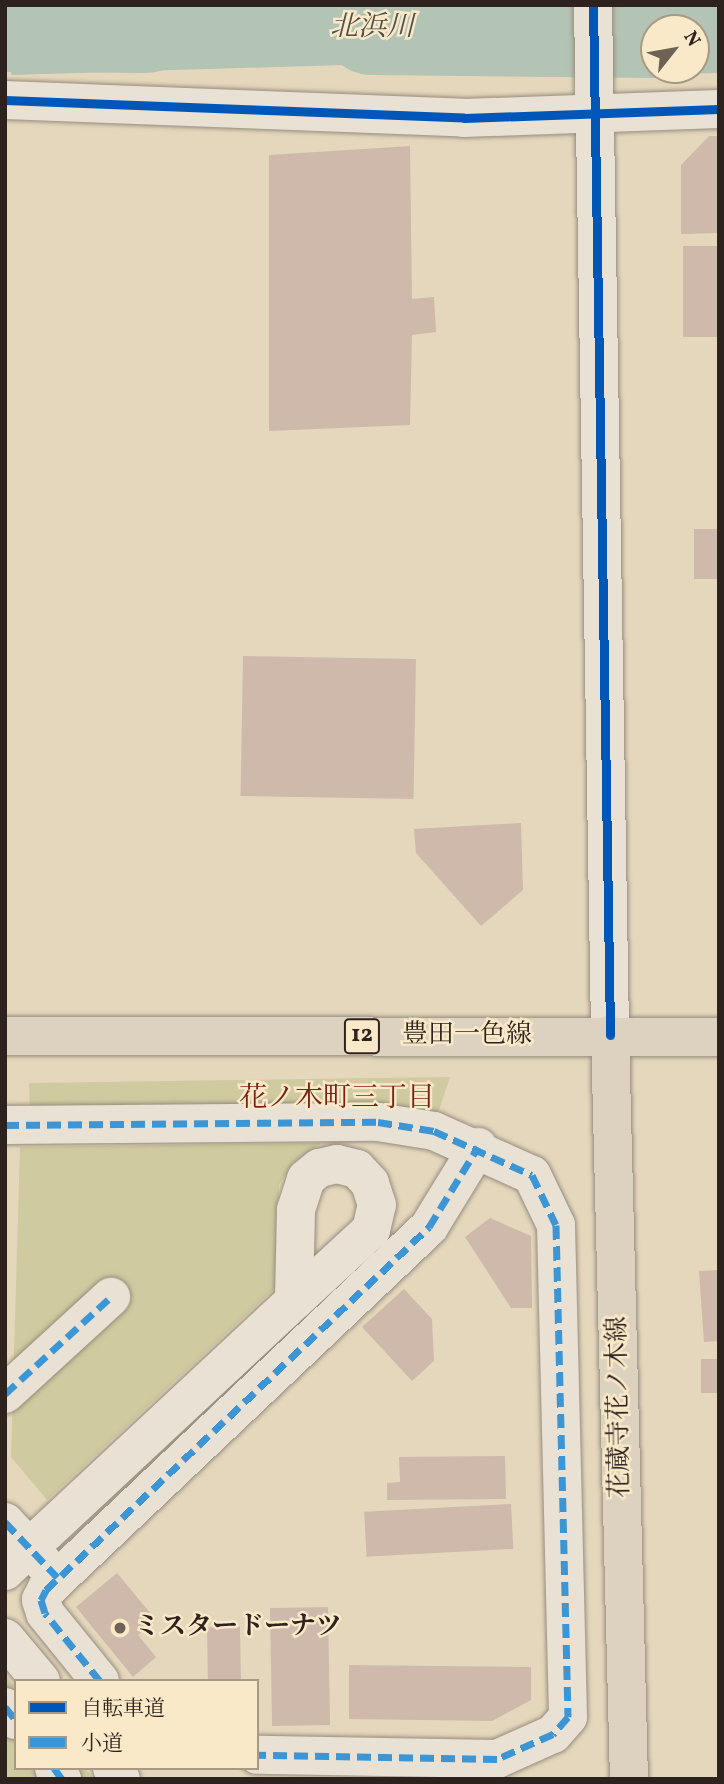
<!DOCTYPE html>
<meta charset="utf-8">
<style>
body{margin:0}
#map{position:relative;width:724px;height:1784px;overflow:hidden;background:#e5d7bc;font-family:Vollkorn,"Noto Serif JP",serif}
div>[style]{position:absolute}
.green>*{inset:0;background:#cfca9f}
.water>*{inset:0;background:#b3c3b4}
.river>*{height:94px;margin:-47px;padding:0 47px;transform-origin:47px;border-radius:47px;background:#b3c3b4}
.building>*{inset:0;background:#cfb9ab;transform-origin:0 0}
.roads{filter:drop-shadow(0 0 2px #968d7e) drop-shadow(0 0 2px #968d7e)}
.minor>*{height:38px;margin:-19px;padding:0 19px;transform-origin:19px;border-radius:19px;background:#e8e1d4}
.major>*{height:38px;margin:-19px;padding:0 19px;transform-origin:19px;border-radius:19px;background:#dcd2bf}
.quiet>*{height:7px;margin-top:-3.5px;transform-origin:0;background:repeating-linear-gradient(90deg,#3c95d5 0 14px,transparent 0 21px)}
.cycleway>*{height:9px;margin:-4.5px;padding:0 4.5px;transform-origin:4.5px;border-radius:4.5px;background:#0057b8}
.dots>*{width:19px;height:19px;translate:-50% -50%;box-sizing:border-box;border:4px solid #f9e9c8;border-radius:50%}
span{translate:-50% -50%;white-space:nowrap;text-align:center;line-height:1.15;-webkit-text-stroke:5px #f9e9c8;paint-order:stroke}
.shield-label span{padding:2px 5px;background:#f9e9c8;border:2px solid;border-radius:5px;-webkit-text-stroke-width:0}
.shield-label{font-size:24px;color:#2e221e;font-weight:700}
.street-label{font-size:26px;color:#2e221e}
.poi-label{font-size:26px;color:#2e221e;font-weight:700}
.left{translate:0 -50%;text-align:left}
.water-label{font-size:28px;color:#50504a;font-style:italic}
.neighbourhood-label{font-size:28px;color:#7a1f14}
.frame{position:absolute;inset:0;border:7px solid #2e221e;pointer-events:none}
.legend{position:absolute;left:14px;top:1679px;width:245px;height:91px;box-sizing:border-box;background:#f9e9c8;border:2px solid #a89984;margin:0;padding:9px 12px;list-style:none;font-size:21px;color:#2e221e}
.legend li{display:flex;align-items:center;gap:14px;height:35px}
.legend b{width:35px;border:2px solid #a89984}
.north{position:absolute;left:640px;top:14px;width:70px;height:70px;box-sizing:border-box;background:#f9e9c8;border:2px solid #a89984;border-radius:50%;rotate:59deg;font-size:19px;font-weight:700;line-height:28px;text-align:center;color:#2e221e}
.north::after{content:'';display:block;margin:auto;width:24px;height:32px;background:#6e6155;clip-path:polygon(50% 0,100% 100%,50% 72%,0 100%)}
</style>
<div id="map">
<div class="green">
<div style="clip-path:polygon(450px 1077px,437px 1116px,30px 1115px,29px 1083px)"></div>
<div style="clip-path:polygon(321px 1143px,293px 1163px,279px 1185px,276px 1287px,47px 1500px,11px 1457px,20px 1147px)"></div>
<div style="clip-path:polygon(5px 1675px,16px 1688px,16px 1768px,85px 1768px,94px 1779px,5px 1779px)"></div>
</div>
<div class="water">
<div style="clip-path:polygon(15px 5px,496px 5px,507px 60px,11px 75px)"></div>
<div style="clip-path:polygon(669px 5px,719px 5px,719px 73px,672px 74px,696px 70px,696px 28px,670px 28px)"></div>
</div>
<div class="river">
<div style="left:5px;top:25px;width:141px;rotate:0.4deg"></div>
<div style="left:371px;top:28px;width:283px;rotate:0.6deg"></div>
</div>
<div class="building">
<div style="clip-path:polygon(709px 136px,719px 136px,719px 233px,681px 234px,681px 165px)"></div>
<div style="clip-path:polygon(410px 146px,412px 299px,434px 297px,436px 332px,412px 335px,410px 425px,269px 431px,269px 155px)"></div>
<div style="left:719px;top:246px;width:91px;height:36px;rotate:90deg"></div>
<div style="left:719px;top:529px;width:50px;height:25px;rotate:90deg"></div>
<div style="left:243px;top:656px;width:173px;height:140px;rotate:1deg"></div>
<div style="clip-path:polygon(521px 823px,523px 890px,481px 926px,416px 853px,414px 829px)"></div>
<div style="clip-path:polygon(490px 1218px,531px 1236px,532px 1308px,511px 1308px,465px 1237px)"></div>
<div style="clip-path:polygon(719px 1270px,719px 1341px,704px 1342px,699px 1271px)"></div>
<div style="clip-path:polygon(404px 1289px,432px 1319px,434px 1361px,412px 1381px,362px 1327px)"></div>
<div style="left:701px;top:1359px;width:18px;height:34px"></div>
<div style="clip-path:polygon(505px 1456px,506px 1499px,387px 1500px,387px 1483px,400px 1482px,399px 1457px)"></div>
<div style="left:511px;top:1504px;width:45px;height:147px;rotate:87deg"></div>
<div style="clip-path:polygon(117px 1573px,156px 1620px,138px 1635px,156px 1657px,133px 1677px,76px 1607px)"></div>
<div style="left:328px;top:1607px;width:118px;height:58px;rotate:89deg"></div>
<div style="left:240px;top:1627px;width:54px;height:33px;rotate:89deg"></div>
<div style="clip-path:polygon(349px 1665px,531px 1667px,531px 1700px,492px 1721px,349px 1719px)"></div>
</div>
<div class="roads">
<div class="minor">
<div style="left:593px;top:5px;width:1030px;rotate:89.05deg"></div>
<div style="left:5px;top:100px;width:459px;rotate:2.2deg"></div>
<div style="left:464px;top:118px;width:255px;rotate:-2deg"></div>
<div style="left:5px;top:1125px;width:373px;rotate:-0.5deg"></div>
<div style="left:378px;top:1122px;width:57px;rotate:9.1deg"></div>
<div style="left:434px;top:1131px;width:107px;rotate:24.2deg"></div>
<div style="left:532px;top:1175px;width:55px;rotate:64.4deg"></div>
<div style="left:556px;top:1225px;width:492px;rotate:88.6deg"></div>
<div style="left:568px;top:1717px;width:23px;rotate:131deg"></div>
<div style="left:553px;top:1734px;width:61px;rotate:155.9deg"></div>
<div style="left:497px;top:1759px;width:240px;rotate:-179deg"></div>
<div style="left:5px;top:1394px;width:144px;rotate:-42.5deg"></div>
<div style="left:5px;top:1522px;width:60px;rotate:47deg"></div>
<div style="left:5px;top:1571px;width:33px;rotate:-44deg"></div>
<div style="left:29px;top:1548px;width:362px;rotate:-43deg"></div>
<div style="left:294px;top:1301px;width:105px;rotate:-42.7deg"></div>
<div style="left:371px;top:1230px;width:26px;rotate:-77deg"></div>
<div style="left:377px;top:1205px;width:23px;rotate:-108deg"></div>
<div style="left:370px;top:1183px;width:19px;rotate:-133deg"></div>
<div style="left:357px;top:1169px;width:21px;rotate:-166deg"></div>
<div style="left:337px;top:1164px;width:18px;rotate:167deg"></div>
<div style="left:319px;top:1168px;width:17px;rotate:140deg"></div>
<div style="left:306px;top:1179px;width:33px;rotate:108deg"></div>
<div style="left:296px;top:1210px;width:91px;rotate:91.3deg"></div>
<div style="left:5px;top:1638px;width:56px;rotate:50.1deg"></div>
<div style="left:100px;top:1681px;width:87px;rotate:-129deg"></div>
<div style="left:45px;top:1613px;width:14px;rotate:-107deg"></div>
<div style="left:41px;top:1600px;width:11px;rotate:-63deg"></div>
<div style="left:46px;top:1590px;width:528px;rotate:-43.46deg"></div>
<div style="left:429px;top:1227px;width:94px;rotate:-58.5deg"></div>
<div style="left:5px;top:1707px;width:17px;rotate:50deg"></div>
<div style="left:54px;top:1768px;width:14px;rotate:54deg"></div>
<div style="left:112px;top:1768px;width:14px;rotate:51deg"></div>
</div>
<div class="major">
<div style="left:610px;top:1035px;width:744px;rotate:88.54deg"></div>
<div style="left:5px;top:1036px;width:714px;rotate:0.08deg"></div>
</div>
</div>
<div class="quiet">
<div style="left:5px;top:1125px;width:373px;rotate:-0.5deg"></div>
<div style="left:378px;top:1122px;width:57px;rotate:9.1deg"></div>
<div style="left:434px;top:1131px;width:107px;rotate:24.2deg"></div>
<div style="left:532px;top:1175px;width:55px;rotate:64.4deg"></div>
<div style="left:556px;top:1225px;width:492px;rotate:88.6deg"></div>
<div style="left:568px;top:1717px;width:23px;rotate:131deg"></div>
<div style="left:553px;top:1734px;width:61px;rotate:155.9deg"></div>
<div style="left:497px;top:1759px;width:240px;rotate:-179deg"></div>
<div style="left:5px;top:1394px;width:144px;rotate:-42.5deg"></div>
<div style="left:5px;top:1522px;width:76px;rotate:46.6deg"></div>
<div style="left:100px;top:1681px;width:87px;rotate:-129deg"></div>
<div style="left:45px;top:1613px;width:14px;rotate:-107deg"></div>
<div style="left:41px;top:1600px;width:11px;rotate:-63deg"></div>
<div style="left:46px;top:1590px;width:528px;rotate:-43.46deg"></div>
<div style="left:429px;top:1227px;width:94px;rotate:-58.5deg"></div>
<div style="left:5px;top:1707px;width:17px;rotate:50deg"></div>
<div style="left:54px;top:1768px;width:14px;rotate:54deg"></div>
</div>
<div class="cycleway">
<div style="left:593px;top:5px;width:1030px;rotate:89.05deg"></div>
<div style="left:5px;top:100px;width:459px;rotate:2.2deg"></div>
<div style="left:464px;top:118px;width:255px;rotate:-2deg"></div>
</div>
<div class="dots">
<div style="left:120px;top:1628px;background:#6e6155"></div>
</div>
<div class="shield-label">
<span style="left:362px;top:1036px">12</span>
</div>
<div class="street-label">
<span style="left:467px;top:1036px">豊田一色線</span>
<span style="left:620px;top:1407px;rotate:-91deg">花蔵寺花ノ木線</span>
</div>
<div class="poi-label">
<span class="left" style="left:134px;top:1628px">ミスタードーナツ</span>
</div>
<div class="water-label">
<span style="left:372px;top:28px">北浜川</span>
</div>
<div class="neighbourhood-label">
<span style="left:337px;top:1099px">花ノ木町三丁目</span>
</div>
<div class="frame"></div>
<ul class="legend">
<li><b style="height:9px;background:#0057b8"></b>自転車道</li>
<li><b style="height:9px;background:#3c95d5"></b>小道</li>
</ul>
<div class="north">N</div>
</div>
